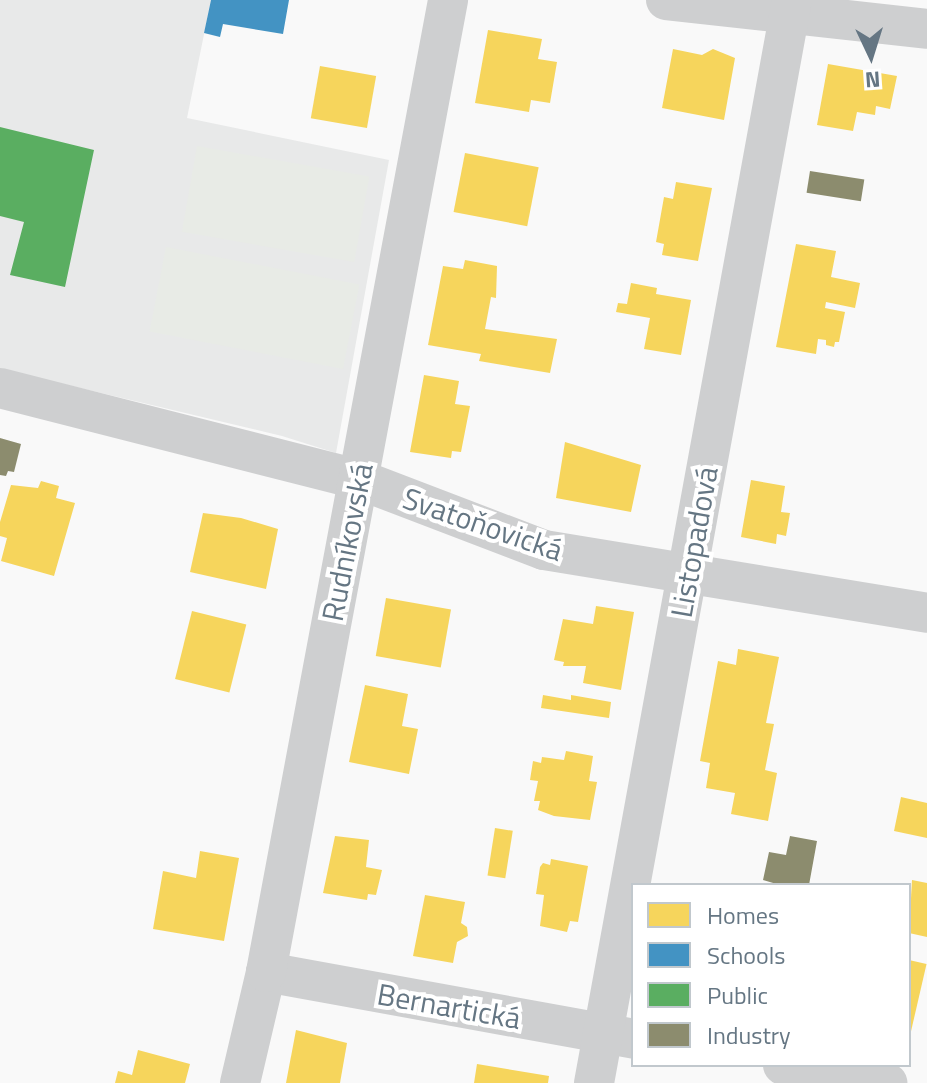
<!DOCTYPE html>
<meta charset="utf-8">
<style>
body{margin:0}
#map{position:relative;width:927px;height:1083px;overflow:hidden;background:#f9f9f9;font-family:"Titillium Web",sans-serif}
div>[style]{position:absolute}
.built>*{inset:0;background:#e8e9e9}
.green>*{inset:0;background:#e8ebe6;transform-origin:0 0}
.homes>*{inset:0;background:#f6d55c;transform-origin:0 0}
.schools>*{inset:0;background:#4393c3}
.public>*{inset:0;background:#5aae61}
.industry>*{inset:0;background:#8c8c6e;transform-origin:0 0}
.street>*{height:40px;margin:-20px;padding:0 20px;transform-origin:20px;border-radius:20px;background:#cecfd0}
span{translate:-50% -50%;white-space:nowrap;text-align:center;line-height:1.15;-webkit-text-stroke:8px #fff;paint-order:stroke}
.street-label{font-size:30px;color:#657683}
.legend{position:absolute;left:631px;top:883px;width:280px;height:184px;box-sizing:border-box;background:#fff;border:2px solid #c1c8cd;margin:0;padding:10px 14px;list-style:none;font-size:24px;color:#657683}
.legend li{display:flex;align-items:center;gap:16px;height:40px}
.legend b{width:40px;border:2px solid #c1c8cd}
.north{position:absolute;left:831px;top:16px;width:80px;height:80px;-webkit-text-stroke:6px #fff;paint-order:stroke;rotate:176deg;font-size:22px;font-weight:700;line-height:32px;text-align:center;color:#657683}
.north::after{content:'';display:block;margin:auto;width:28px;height:36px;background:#657683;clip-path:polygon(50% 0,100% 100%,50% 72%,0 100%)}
</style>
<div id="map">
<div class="built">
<div style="clip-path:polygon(0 0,211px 0,187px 118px,389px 160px,336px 453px,282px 436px,0 369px)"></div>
</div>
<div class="green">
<div style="left:197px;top:146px;width:175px;height:87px;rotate:10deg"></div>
<div style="left:166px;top:247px;width:197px;height:86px;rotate:11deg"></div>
</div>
<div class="homes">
<div style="clip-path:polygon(488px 30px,542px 39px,538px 59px,557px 62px,550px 103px,531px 100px,529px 112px,475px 103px)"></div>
<div style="clip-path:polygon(673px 49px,702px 55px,713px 49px,735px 58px,724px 120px,662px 108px)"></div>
<div style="clip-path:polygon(828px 64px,897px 76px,890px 109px,876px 106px,875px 115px,857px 112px,853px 131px,817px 125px)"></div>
<div style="left:320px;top:66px;width:57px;height:53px;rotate:10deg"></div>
<div style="left:465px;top:153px;width:75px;height:60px;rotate:11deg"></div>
<div style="clip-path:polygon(676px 182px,712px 188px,698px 261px,662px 255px,664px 244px,656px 242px,664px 197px,673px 199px)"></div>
<div style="clip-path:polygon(796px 244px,836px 251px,831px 277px,860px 283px,855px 308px,826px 302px,825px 308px,845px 312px,839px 342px,835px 342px,834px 347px,826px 345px,826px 340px,818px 339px,816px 354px,776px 347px)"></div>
<div style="clip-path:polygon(465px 260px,497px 266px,496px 298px,491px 297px,485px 329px,557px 339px,550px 373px,479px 361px,481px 354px,428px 345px,443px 266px,463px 269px)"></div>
<div style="clip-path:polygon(631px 283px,657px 288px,656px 294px,691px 300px,681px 355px,644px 349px,650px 318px,616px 312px,618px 303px,627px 304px)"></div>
<div style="clip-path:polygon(424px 375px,459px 381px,455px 404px,470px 406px,461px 452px,452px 451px,451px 458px,410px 452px)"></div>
<div style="clip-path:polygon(565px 442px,641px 465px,631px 512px,556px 498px)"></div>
<div style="clip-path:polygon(751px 480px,785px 486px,781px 512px,790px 513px,786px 536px,777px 534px,776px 544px,741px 537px)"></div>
<div style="clip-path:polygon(41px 481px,59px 486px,56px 498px,75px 503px,54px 576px,1px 561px,7px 538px,0 536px,0 522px,11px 485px,38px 488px)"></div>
<div style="clip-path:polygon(203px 513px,241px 518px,278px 529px,266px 589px,190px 572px)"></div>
<div style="left:386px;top:598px;width:66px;height:59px;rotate:10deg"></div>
<div style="clip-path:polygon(596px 606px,634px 612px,621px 690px,583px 683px,586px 666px,563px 666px,564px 662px,554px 660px,563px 619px,593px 624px)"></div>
<div style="left:192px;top:611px;width:56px;height:70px;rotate:14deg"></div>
<div style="clip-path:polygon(738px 649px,779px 657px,766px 723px,774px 724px,765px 770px,777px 773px,768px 821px,731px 814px,735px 793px,706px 788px,710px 763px,700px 761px,718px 661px,736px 665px)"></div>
<div style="clip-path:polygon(365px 685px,408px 694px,402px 726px,418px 729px,409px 774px,349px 762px)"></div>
<div style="clip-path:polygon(543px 695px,571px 700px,571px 695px,611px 702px,609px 718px,541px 708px)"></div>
<div style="clip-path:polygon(566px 751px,593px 756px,589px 781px,597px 782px,590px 820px,554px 816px,538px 810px,540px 801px,534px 801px,538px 781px,530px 780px,533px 761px,541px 763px,542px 757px,564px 760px)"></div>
<div style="clip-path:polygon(901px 797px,927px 803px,927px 838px,894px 831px)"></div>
<div style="left:495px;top:828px;width:18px;height:48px;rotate:9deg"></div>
<div style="clip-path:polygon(335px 836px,369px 840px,366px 867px,382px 870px,376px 895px,368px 894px,367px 900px,323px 893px)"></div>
<div style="clip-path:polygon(200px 851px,239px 858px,224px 941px,153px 929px,163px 871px,196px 878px)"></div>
<div style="clip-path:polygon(551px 859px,588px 866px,578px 922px,570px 921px,567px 932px,540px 926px,544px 895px,536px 894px,540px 867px,543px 863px,550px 865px)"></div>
<div style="clip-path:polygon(912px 880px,927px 883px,927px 937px,909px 933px)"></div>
<div style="clip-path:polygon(425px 895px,465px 902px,461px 923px,467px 927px,468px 936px,457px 942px,453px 963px,413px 956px)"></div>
<div style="left:909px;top:960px;width:18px;height:87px;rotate:13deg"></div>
<div style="clip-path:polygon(296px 1030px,347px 1043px,340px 1083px,286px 1083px)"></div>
<div style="clip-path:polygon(138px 1050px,190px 1064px,185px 1083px,115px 1083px,118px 1071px,132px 1075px)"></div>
<div style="clip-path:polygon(477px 1064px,549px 1076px,548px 1083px,474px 1083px)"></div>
</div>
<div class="schools">
<div style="clip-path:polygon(211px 0,289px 0,283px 34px,223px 24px,220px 37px,204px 33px)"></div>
</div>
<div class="public">
<div style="clip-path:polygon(0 127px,94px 150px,65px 287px,10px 275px,24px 222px,0 216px)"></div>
</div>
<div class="industry">
<div style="left:810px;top:171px;width:55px;height:22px;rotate:9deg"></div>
<div style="clip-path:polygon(0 438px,21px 444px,14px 472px,8px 471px,6px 476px,0 475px)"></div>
<div style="clip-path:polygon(790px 836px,817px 841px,809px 885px,780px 885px,763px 880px,769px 852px,786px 855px)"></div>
</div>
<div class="street">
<div style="left:666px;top:0;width:263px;rotate:6.3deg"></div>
<div style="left:0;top:388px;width:369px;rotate:14.3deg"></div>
<div style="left:358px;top:479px;width:199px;rotate:20.9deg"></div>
<div style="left:544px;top:550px;width:388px;rotate:9.3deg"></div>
<div style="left:266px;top:972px;width:373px;rotate:10.3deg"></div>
<div style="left:783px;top:1065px;width:106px;rotate:9.8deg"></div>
<div style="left:240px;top:1083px;width:114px;rotate:-76.8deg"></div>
<div style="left:266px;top:972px;width:989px;rotate:-79.39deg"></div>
<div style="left:594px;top:1083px;width:1101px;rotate:-79.64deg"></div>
</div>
<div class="street-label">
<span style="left:483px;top:524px;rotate:19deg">Svatoňovická</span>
<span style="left:347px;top:542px;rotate:-79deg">Rudníkovská</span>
<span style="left:694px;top:542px;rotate:-80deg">Listopadová</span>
<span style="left:449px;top:1006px;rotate:10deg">Bernartická</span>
</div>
<ul class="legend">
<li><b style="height:22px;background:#f6d55c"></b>Homes</li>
<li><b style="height:22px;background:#4393c3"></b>Schools</li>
<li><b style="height:22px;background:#5aae61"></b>Public</li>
<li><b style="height:22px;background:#8c8c6e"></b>Industry</li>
</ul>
<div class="north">N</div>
</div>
